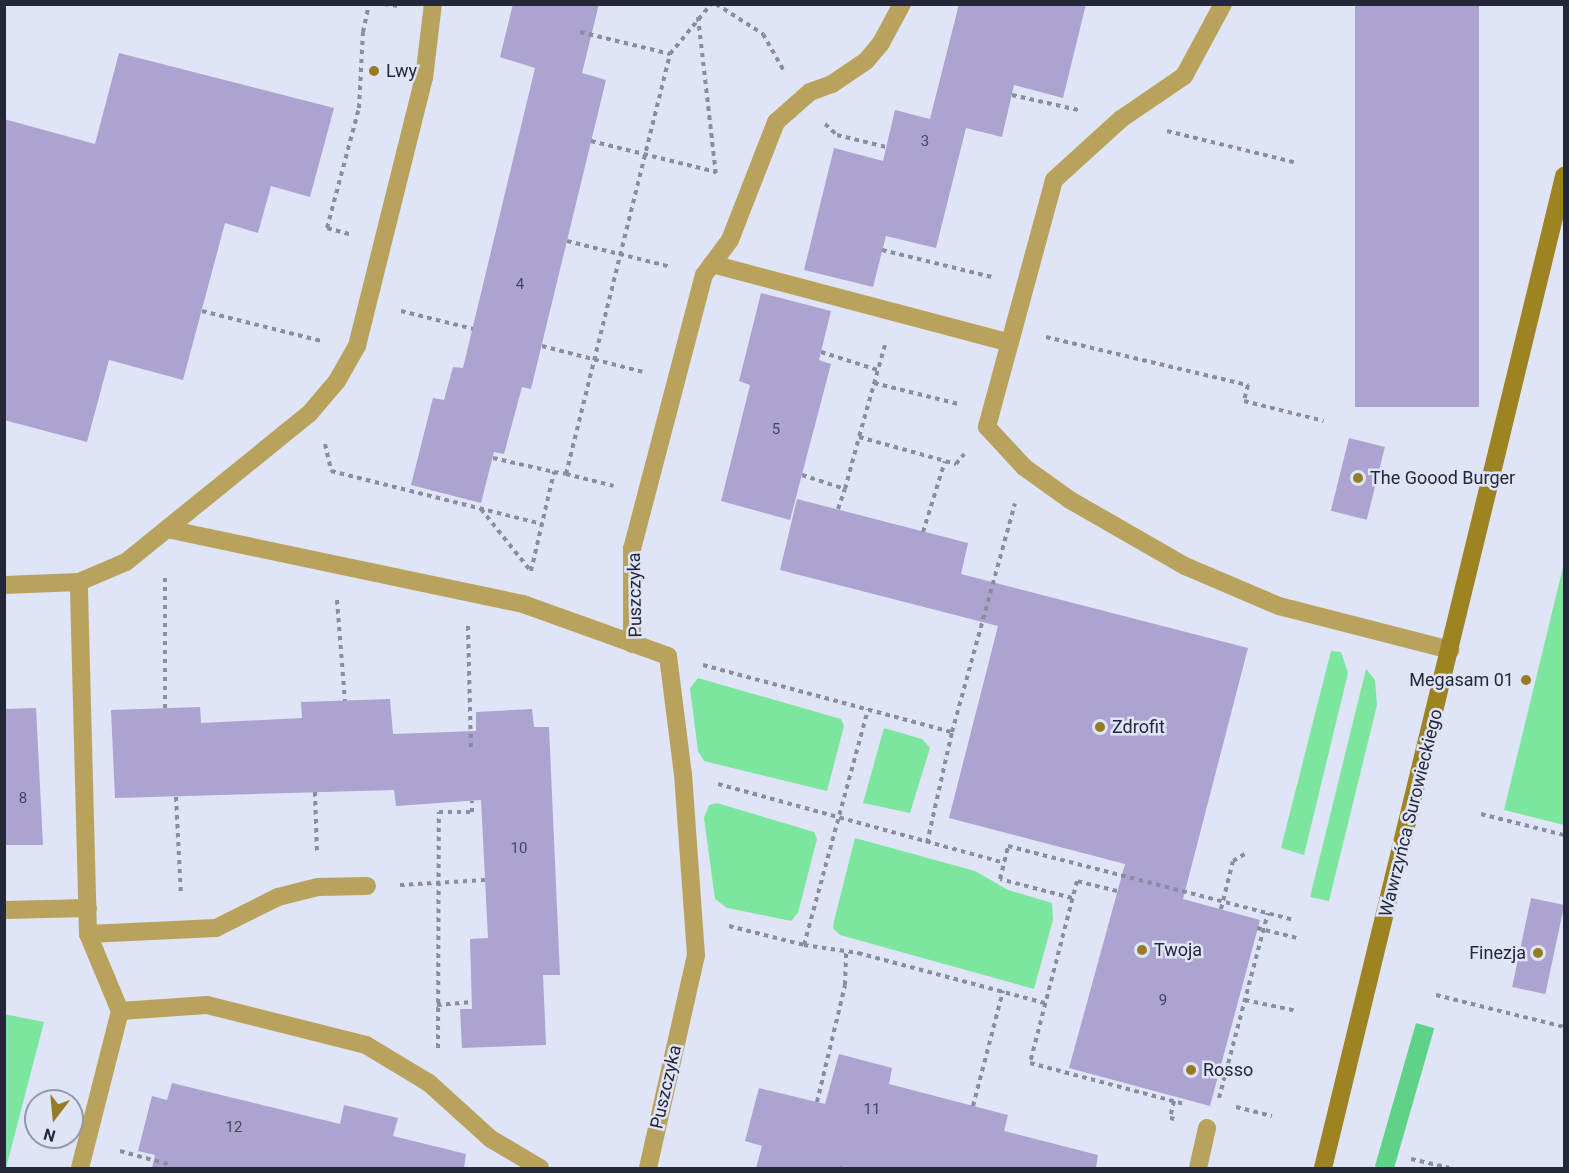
<!DOCTYPE html>
<meta charset="utf-8">
<style>
body{margin:0}
#map{position:relative;width:1569px;height:1173px;overflow:hidden;background:#dfe4f7;font-family:Roboto,sans-serif}
div>[style]{position:absolute}
.green>*{inset:0;background:#7ce69f}
.forest>*{inset:0;background:#5fd288;transform-origin:0 0}
.building>*{inset:0;background:#aca3d1;transform-origin:0 0}
.path>*{height:4px;margin-top:-2px;transform-origin:0;background:repeating-linear-gradient(90deg,#888d9f 0 4.5px,transparent 0 9px)}
.street>*{height:18px;margin:-9px;padding:0 9px;transform-origin:9px;border-radius:9px;background:#b9a35c}
.secondary>*{height:18px;margin:-9px;padding:0 9px;transform-origin:9px;border-radius:9px;background:#9d8322}
.dots>*{width:16px;height:16px;translate:-50% -50%;box-sizing:border-box;border:3px solid #dfe4f7;border-radius:50%}
span{translate:-50% -50%;white-space:nowrap;text-align:center;line-height:1.15;-webkit-text-stroke:5px #dfe4f7;paint-order:stroke}
.number-label{font-size:15px;color:#45465e}
.number-label span{-webkit-text-stroke-width:0}
.poi-label{font-size:18px;color:#232738}
.left{translate:0 -50%;text-align:left}
.right{translate:-100% -50%;text-align:right}
.street-label{font-size:18px;color:#232738}
.frame{position:absolute;inset:0;border:6px solid #232738;pointer-events:none}
.north{position:absolute;left:24px;top:1089px;width:60px;height:60px;box-sizing:border-box;background:#dfe4f7;border:2px solid #9498ab;border-radius:50%;rotate:196deg;font-size:16px;font-weight:700;line-height:24px;text-align:center;color:#232738}
.north::after{content:'';display:block;margin:auto;width:21px;height:27px;background:#947c23;clip-path:polygon(50% 0,100% 100%,50% 72%,0 100%)}
</style>
<div id="map">
<div class="green">
<div style="clip-path:polygon(1564px 563px,1564px 825px,1504px 810px)"></div>
<div style="clip-path:polygon(1331px 651px,1341px 652px,1348px 673px,1304px 855px,1281px 848px)"></div>
<div style="clip-path:polygon(1366px 669px,1375px 680px,1377px 705px,1329px 901px,1310px 897px)"></div>
<div style="clip-path:polygon(698px 678px,841px 719px,844px 726px,827px 791px,704px 761px,698px 751px,690px 688px)"></div>
<div style="clip-path:polygon(884px 728px,922px 739px,930px 748px,910px 813px,863px 803px)"></div>
<div style="clip-path:polygon(717px 803px,814px 832px,817px 839px,798px 913px,791px 921px,727px 908px,715px 899px,704px 818px,709px 805px)"></div>
<div style="clip-path:polygon(855px 838px,975px 871px,1008px 890px,1052px 903px,1053px 920px,1034px 989px,840px 935px,833px 928px,834px 921px)"></div>
<div style="clip-path:polygon(4px 1014px,44px 1022px,6px 1168px,4px 1168px)"></div>
</div>
<div class="forest">
<div style="left:1416px;top:1023px;width:19px;height:149px;rotate:16deg"></div>
</div>
<div class="building">
<div style="clip-path:polygon(513px 4px,599px 4px,582px 73px,606px 80px,531px 389px,522px 387px,504px 454px,494px 452px,481px 503px,411px 485px,433px 398px,444px 400px,453px 367px,463px 368px,535px 68px,500px 57px)"></div>
<div style="clip-path:polygon(959px 4px,1086px 4px,1063px 98px,1014px 85px,1002px 137px,966px 128px,936px 248px,886px 236px,873px 287px,804px 270px,834px 148px,883px 161px,895px 110px,930px 119px)"></div>
<div style="left:1355px;top:4px;width:124px;height:403px"></div>
<div style="clip-path:polygon(119px 53px,334px 108px,310px 197px,271px 186px,258px 233px,225px 223px,183px 380px,109px 360px,87px 442px,4px 420px,4px 119px,95px 144px)"></div>
<div style="clip-path:polygon(761px 293px,831px 311px,819px 360px,831px 364px,790px 520px,721px 501px,750px 385px,739px 381px)"></div>
<div style="left:1349px;top:438px;width:37px;height:75px;rotate:14deg"></div>
<div style="clip-path:polygon(797px 499px,968px 543px,961px 574px,1248px 648px,1183px 899px,1260px 920px,1210px 1106px,1069px 1068px,1125px 864px,949px 818px,998px 626px,780px 570px)"></div>
<div style="clip-path:polygon(390px 699px,393px 734px,476px 731px,476px 712px,532px 709px,534px 727px,549px 727px,560px 975px,543px 975px,546px 1045px,462px 1048px,460px 1009px,472px 1009px,470px 939px,488px 938px,481px 800px,396px 806px,394px 790px,115px 798px,111px 710px,200px 707px,201px 723px,302px 718px,301px 702px)"></div>
<div style="clip-path:polygon(36px 708px,43px 845px,4px 845px,4px 709px)"></div>
<div style="left:1531px;top:898px;width:34px;height:91px;rotate:12deg"></div>
<div style="clip-path:polygon(839px 1054px,892px 1068px,889px 1084px,1008px 1115px,1004px 1131px,1098px 1155px,1096px 1168px,756px 1168px,762px 1146px,745px 1141px,759px 1088px,825px 1104px)"></div>
<div style="clip-path:polygon(172px 1083px,340px 1124px,344px 1105px,398px 1118px,393px 1136px,466px 1154px,464px 1168px,152px 1168px,155px 1155px,138px 1151px,152px 1096px,167px 1100px)"></div>
</div>
<div class="path">
<div style="left:384px;top:4px;width:14px;rotate:8deg"></div>
<div style="left:716px;top:4px;width:56px;rotate:32.6deg"></div>
<div style="left:763px;top:34px;width:43px;rotate:60.4deg"></div>
<div style="left:698px;top:17px;width:158px;rotate:83.5deg"></div>
<div style="left:580px;top:32px;width:93px;rotate:13.7deg"></div>
<div style="left:1012px;top:95px;width:68px;rotate:12.8deg"></div>
<div style="left:825px;top:124px;width:16px;rotate:43deg"></div>
<div style="left:837px;top:135px;width:50px;rotate:13.8deg"></div>
<div style="left:1167px;top:131px;width:134px;rotate:13.8deg"></div>
<div style="left:591px;top:141px;width:129px;rotate:13.9deg"></div>
<div style="left:349px;top:234px;width:23px;rotate:-165deg"></div>
<div style="left:327px;top:228px;width:124px;rotate:-75.1deg"></div>
<div style="left:359px;top:108px;width:76px;rotate:-87deg"></div>
<div style="left:363px;top:32px;width:29px;rotate:-78deg"></div>
<div style="left:567px;top:241px;width:107px;rotate:14deg"></div>
<div style="left:882px;top:250px;width:113px;rotate:13.8deg"></div>
<div style="left:202px;top:311px;width:123px;rotate:14.1deg"></div>
<div style="left:401px;top:311px;width:74px;rotate:14deg"></div>
<div style="left:1046px;top:337px;width:208px;rotate:13.4deg"></div>
<div style="left:1248px;top:385px;width:16px;rotate:104deg"></div>
<div style="left:1244px;top:401px;width:82px;rotate:14deg"></div>
<div style="left:885px;top:345px;width:96px;rotate:105.8deg"></div>
<div style="left:859px;top:437px;width:101px;rotate:15.6deg"></div>
<div style="left:956px;top:464px;width:13px;rotate:-51deg"></div>
<div style="left:542px;top:346px;width:104px;rotate:14.4deg"></div>
<div style="left:821px;top:352px;width:60px;rotate:17.5deg"></div>
<div style="left:874px;top:383px;width:87px;rotate:14deg"></div>
<div style="left:325px;top:444px;width:28px;rotate:77deg"></div>
<div style="left:331px;top:471px;width:218px;rotate:14.1deg"></div>
<div style="left:493px;top:458px;width:63px;rotate:12.9deg"></div>
<div style="left:566px;top:474px;width:49px;rotate:14deg"></div>
<div style="left:802px;top:475px;width:45px;rotate:18deg"></div>
<div style="left:845px;top:489px;width:54px;rotate:-74.9deg"></div>
<div style="left:481px;top:509px;width:77px;rotate:51.3deg"></div>
<div style="left:838px;top:509px;width:21px;rotate:-71deg"></div>
<div style="left:923px;top:532px;width:74px;rotate:-72.8deg"></div>
<div style="left:531px;top:571px;width:102px;rotate:-76.9deg"></div>
<div style="left:554px;top:472px;width:12px;rotate:9deg"></div>
<div style="left:566px;top:474px;width:433px;rotate:-76.1deg"></div>
<div style="left:670px;top:54px;width:65px;rotate:-50.6deg"></div>
<div style="left:337px;top:600px;width:101px;rotate:85.5deg"></div>
<div style="left:468px;top:626px;width:122px;rotate:88.6deg"></div>
<div style="left:703px;top:665px;width:258px;rotate:15.1deg"></div>
<div style="left:165px;top:708px;width:133px;rotate:-90deg"></div>
<div style="left:718px;top:784px;width:297px;rotate:15.4deg"></div>
<div style="left:315px;top:792px;width:60px;rotate:88.1deg"></div>
<div style="left:176px;top:797px;width:98px;rotate:87.1deg"></div>
<div style="left:1481px;top:814px;width:86px;rotate:14.2deg"></div>
<div style="left:927px;top:843px;width:114px;rotate:-77.3deg"></div>
<div style="left:952px;top:732px;width:237px;rotate:-74.6deg"></div>
<div style="left:400px;top:885px;width:85px;rotate:-3.4deg"></div>
<div style="left:1117px;top:891px;width:41px;rotate:-166deg"></div>
<div style="left:1077px;top:881px;width:188px;rotate:104.5deg"></div>
<div style="left:1030px;top:1063px;width:159px;rotate:14.9deg"></div>
<div style="left:1072px;top:898px;width:74px;rotate:-165.2deg"></div>
<div style="left:1000px;top:879px;width:34px;rotate:-76deg"></div>
<div style="left:1008px;top:846px;width:296px;rotate:14.5deg"></div>
<div style="left:1221px;top:909px;width:49px;rotate:-76deg"></div>
<div style="left:1233px;top:861px;width:17px;rotate:-31deg"></div>
<div style="left:729px;top:926px;width:77px;rotate:14.2deg"></div>
<div style="left:804px;top:945px;width:55px;rotate:8.4deg"></div>
<div style="left:858px;top:953px;width:194px;rotate:15deg"></div>
<div style="left:1257px;top:928px;width:45px;rotate:14deg"></div>
<div style="left:804px;top:945px;width:244px;rotate:-74.8deg"></div>
<div style="left:1436px;top:995px;width:132px;rotate:14deg"></div>
<div style="left:1245px;top:1000px;width:53px;rotate:11.9deg"></div>
<div style="left:437px;top:1005px;width:35px;rotate:-5deg"></div>
<div style="left:438px;top:1048px;width:236px;rotate:-89.8deg"></div>
<div style="left:439px;top:812px;width:33px"></div>
<div style="left:472px;top:812px;width:11px;rotate:-90deg"></div>
<div style="left:1219px;top:1098px;width:191px;rotate:-75.2deg"></div>
<div style="left:1174px;top:1101px;width:17px;rotate:103deg"></div>
<div style="left:1170px;top:1118px;width:5px;rotate:11deg"></div>
<div style="left:817px;top:1102px;width:120px;rotate:-76.5deg"></div>
<div style="left:845px;top:985px;width:34px;rotate:-88deg"></div>
<div style="left:973px;top:1106px;width:119px;rotate:-75.4deg"></div>
<div style="left:1236px;top:1107px;width:37px;rotate:14deg"></div>
<div style="left:120px;top:1151px;width:53px;rotate:15.4deg"></div>
<div style="left:1411px;top:1159px;width:39px;rotate:13deg"></div>
<div style="left:841px;top:1168px;width:2px;rotate:-63deg"></div>
</div>
<div class="street">
<div style="left:1223px;top:4px;width:82px;rotate:118.4deg"></div>
<div style="left:1184px;top:76px;width:76px;rotate:145.7deg"></div>
<div style="left:1121px;top:119px;width:91px;rotate:137.7deg"></div>
<div style="left:1054px;top:180px;width:256px;rotate:105.2deg"></div>
<div style="left:987px;top:427px;width:54px;rotate:47.2deg"></div>
<div style="left:1024px;top:467px;width:57px;rotate:35.7deg"></div>
<div style="left:1070px;top:500px;width:133px;rotate:29.9deg"></div>
<div style="left:1185px;top:566px;width:102px;rotate:23.1deg"></div>
<div style="left:1279px;top:606px;width:177px;rotate:14.4deg"></div>
<div style="left:712px;top:264px;width:308px;rotate:14.8deg"></div>
<div style="left:167px;top:529px;width:364px;rotate:11.9deg"></div>
<div style="left:523px;top:604px;width:154px;rotate:19.7deg"></div>
<div style="left:668px;top:656px;width:119px;rotate:82.8deg"></div>
<div style="left:683px;top:774px;width:181px;rotate:85.9deg"></div>
<div style="left:696px;top:955px;width:218px;rotate:102.7deg"></div>
<div style="left:4px;top:585px;width:75px;rotate:-2.3deg"></div>
<div style="left:632px;top:644px;width:95px;rotate:-90deg"></div>
<div style="left:632px;top:549px;width:283px;rotate:-75.3deg"></div>
<div style="left:704px;top:275px;width:44px;rotate:-53.4deg"></div>
<div style="left:730px;top:240px;width:127px;rotate:-68.7deg"></div>
<div style="left:776px;top:122px;width:45px;rotate:-41.4deg"></div>
<div style="left:810px;top:92px;width:23px;rotate:-20deg"></div>
<div style="left:832px;top:84px;width:41px;rotate:-34.1deg"></div>
<div style="left:866px;top:61px;width:23px;rotate:-50deg"></div>
<div style="left:881px;top:43px;width:44px;rotate:-61.7deg"></div>
<div style="left:4px;top:910px;width:84px;rotate:-1.4deg"></div>
<div style="left:88px;top:934px;width:128px;rotate:-2.7deg"></div>
<div style="left:216px;top:928px;width:69px;rotate:-26.6deg"></div>
<div style="left:278px;top:897px;width:41px;rotate:-14deg"></div>
<div style="left:318px;top:887px;width:49px;rotate:-1.2deg"></div>
<div style="left:120px;top:1011px;width:87px;rotate:-3.9deg"></div>
<div style="left:207px;top:1005px;width:164px;rotate:14.1deg"></div>
<div style="left:366px;top:1045px;width:74px;rotate:31.1deg"></div>
<div style="left:429px;top:1083px;width:84px;rotate:42.1deg"></div>
<div style="left:491px;top:1139px;width:57px;rotate:30.6deg"></div>
<div style="left:80px;top:1168px;width:162px;rotate:-75.7deg"></div>
<div style="left:120px;top:1011px;width:83px;rotate:-112.6deg"></div>
<div style="left:88px;top:934px;width:352px;rotate:-91.5deg"></div>
<div style="left:79px;top:582px;width:51px;rotate:-23.1deg"></div>
<div style="left:126px;top:562px;width:235px;rotate:-39deg"></div>
<div style="left:309px;top:414px;width:43px;rotate:-49.7deg"></div>
<div style="left:337px;top:381px;width:40px;rotate:-60.3deg"></div>
<div style="left:357px;top:346px;width:276px;rotate:-76deg"></div>
<div style="left:424px;top:78px;width:75px;rotate:-83.1deg"></div>
<div style="left:1198px;top:1168px;width:41px;rotate:-77.3deg"></div>
</div>
<div class="secondary">
<div style="left:1323px;top:1168px;width:1021px;rotate:-76.34deg"></div>
</div>
<div class="dots">
<div style="left:374px;top:71px;background:#947c23"></div>
<div style="left:1358px;top:478px;background:#947c23"></div>
<div style="left:1526px;top:680px;background:#947c23"></div>
<div style="left:1100px;top:727px;background:#947c23"></div>
<div style="left:1142px;top:950px;background:#947c23"></div>
<div style="left:1538px;top:953px;background:#947c23"></div>
<div style="left:1191px;top:1070px;background:#947c23"></div>
</div>
<div class="number-label">
<span style="left:925px;top:142px">3</span>
<span style="left:520px;top:285px">4</span>
<span style="left:776px;top:430px">5</span>
<span style="left:23px;top:799px">8</span>
<span style="left:519px;top:849px">10</span>
<span style="left:1163px;top:1001px">9</span>
<span style="left:872px;top:1110px">11</span>
<span style="left:234px;top:1128px">12</span>
</div>
<div class="poi-label">
<span class="left" style="left:386px;top:71px">Lwy</span>
<span class="left" style="left:1370px;top:478px">The Goood Burger</span>
<span class="right" style="left:1514px;top:680px">Megasam 01</span>
<span class="left" style="left:1112px;top:727px">Zdrofit</span>
<span class="left" style="left:1154px;top:950px">Twoja</span>
<span class="right" style="left:1526px;top:953px">Finezja</span>
<span class="left" style="left:1203px;top:1070px">Rosso</span>
</div>
<div class="street-label">
<span style="left:635px;top:595px;rotate:-91deg">Puszczyka</span>
<span style="left:1411px;top:813px;rotate:-76deg">Wawrzyńca Surowieckiego</span>
<span style="left:666px;top:1087px;rotate:-77deg">Puszczyka</span>
</div>
<div class="frame"></div>
<div class="north">N</div>
</div>
